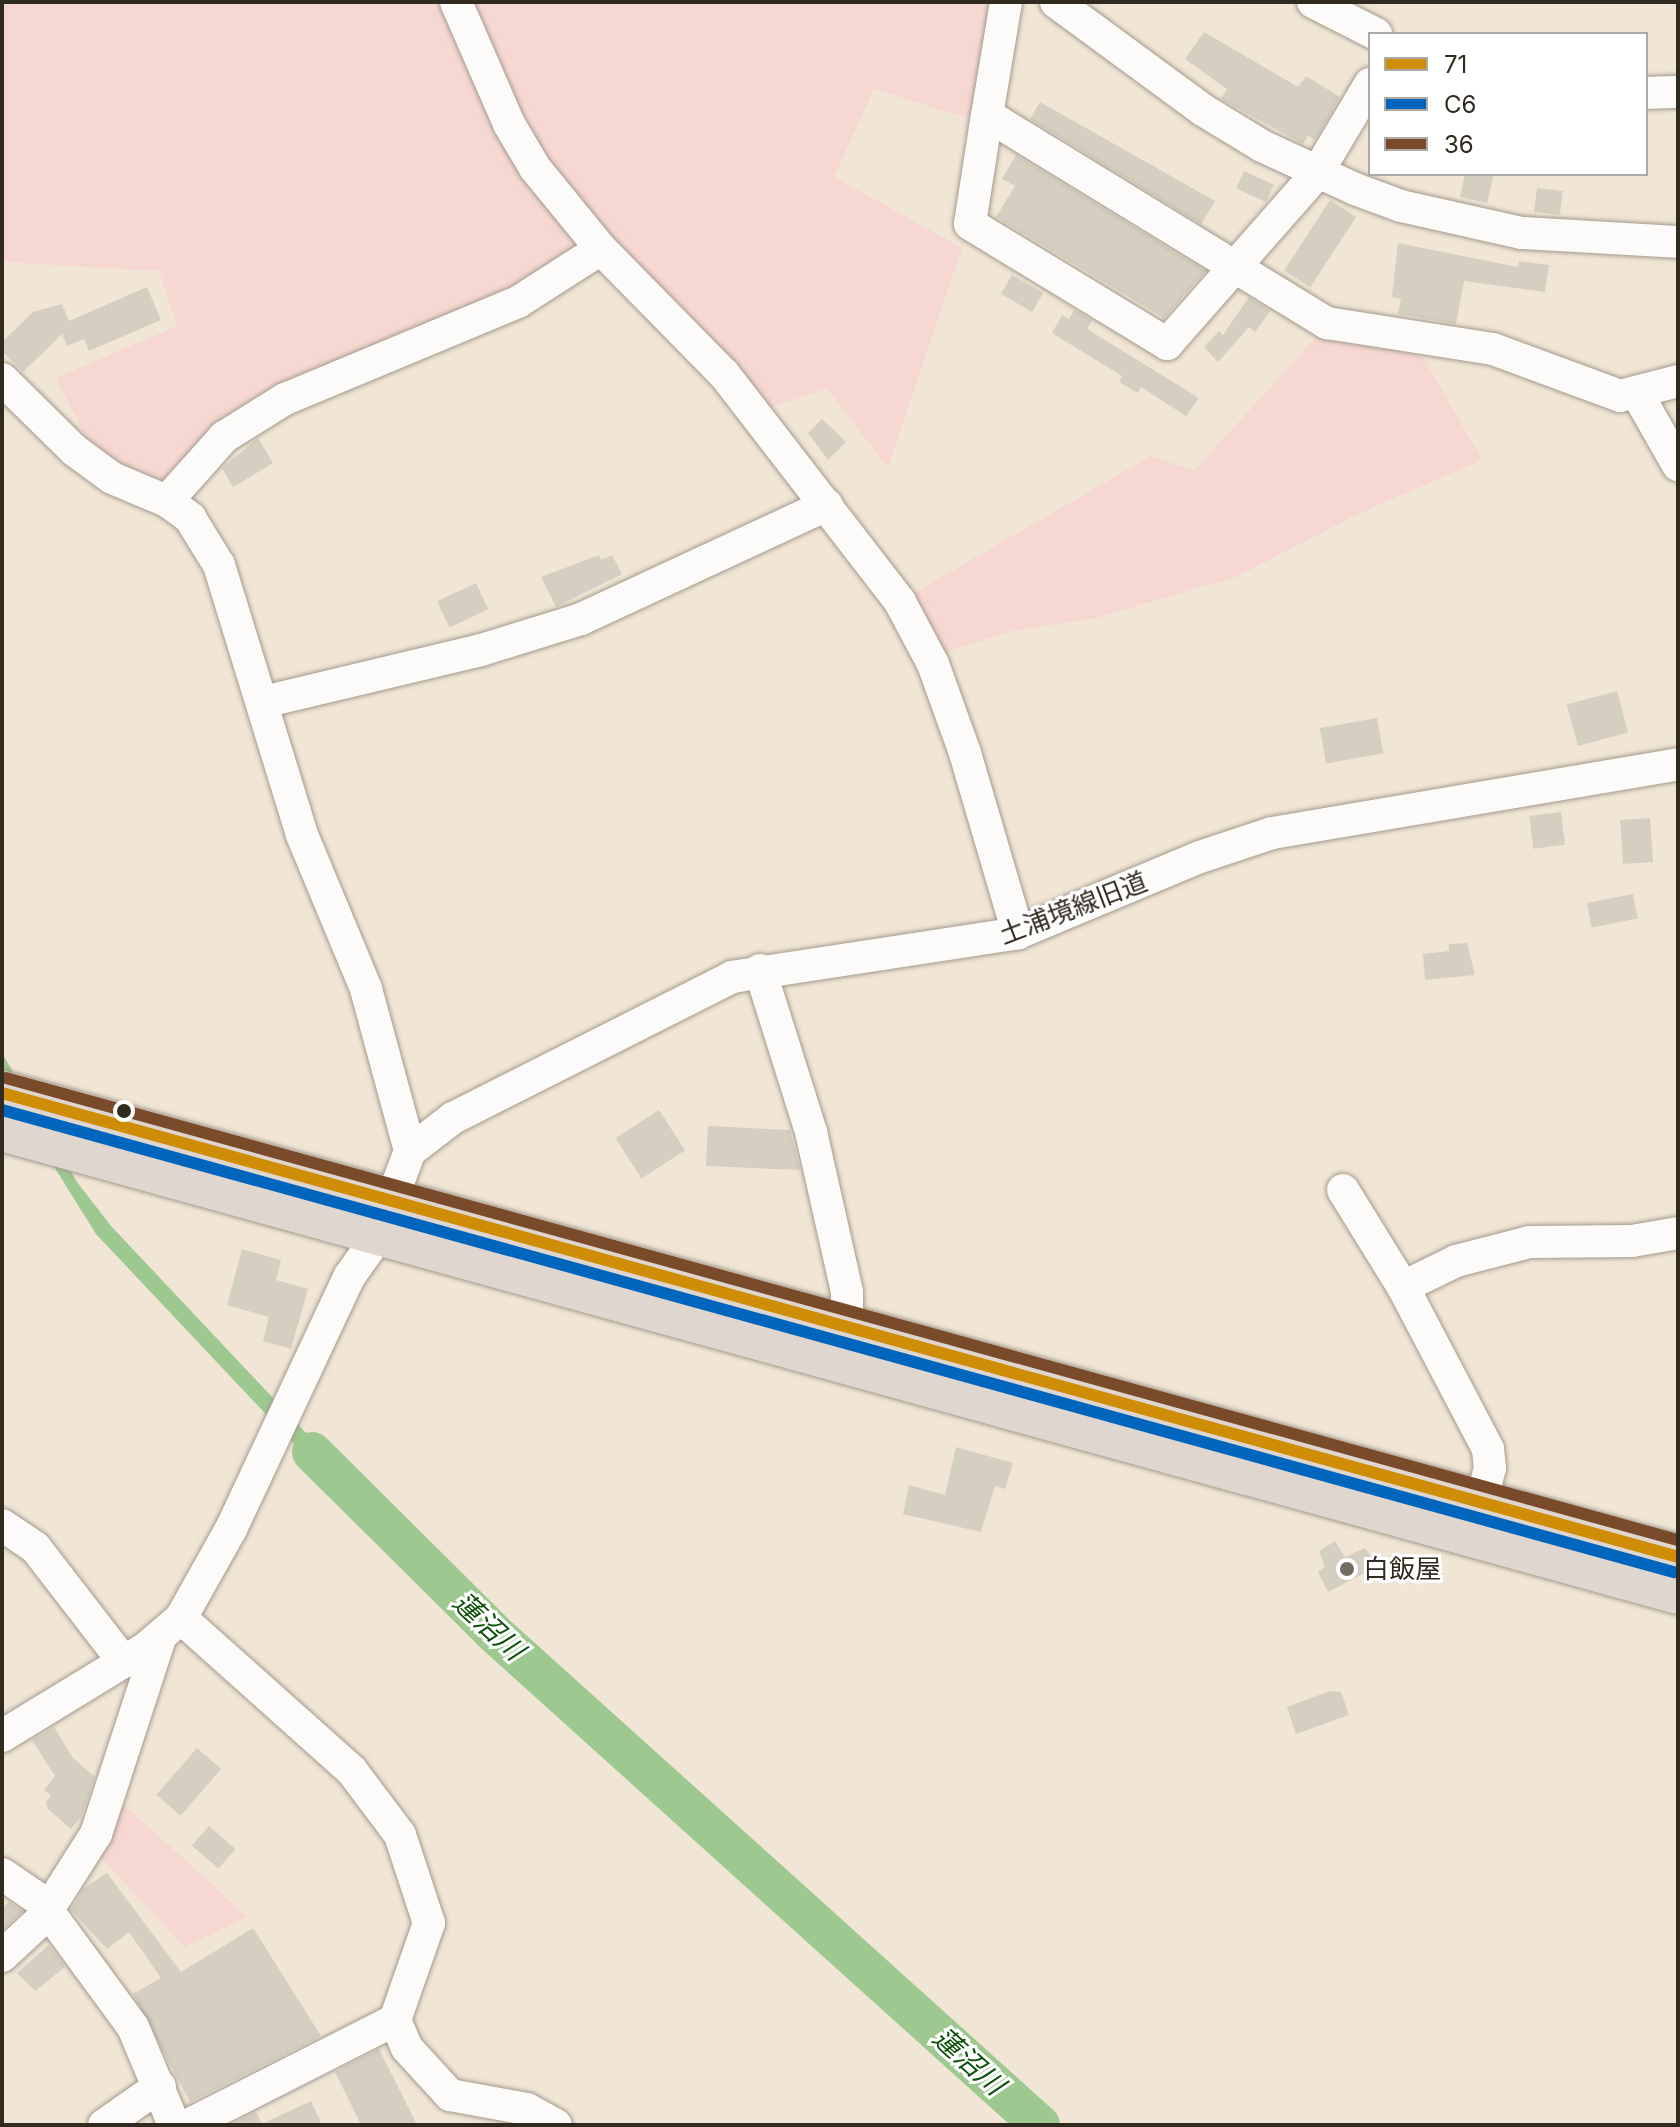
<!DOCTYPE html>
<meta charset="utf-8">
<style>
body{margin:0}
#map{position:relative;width:1680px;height:2127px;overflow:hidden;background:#f1e6d5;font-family:Inter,"Noto Sans JP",sans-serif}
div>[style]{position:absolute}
.green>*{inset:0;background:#f6d7d1}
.water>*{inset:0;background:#9dc890}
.river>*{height:40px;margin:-20px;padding:0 20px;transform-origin:20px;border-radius:20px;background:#9dc890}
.building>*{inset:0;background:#d4cfc1;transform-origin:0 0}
.roads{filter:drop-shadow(0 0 2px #a29a8d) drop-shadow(0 0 2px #a29a8d)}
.minor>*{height:32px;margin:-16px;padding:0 16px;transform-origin:16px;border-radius:16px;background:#fdfbf9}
.highway>*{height:44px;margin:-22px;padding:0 22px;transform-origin:22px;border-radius:22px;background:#e0d6d0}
.bus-1>*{height:12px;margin:-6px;padding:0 6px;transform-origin:6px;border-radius:6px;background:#cf8d06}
.bus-2>*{height:12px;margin:-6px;padding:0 6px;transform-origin:6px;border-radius:6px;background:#0065bd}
.bus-3>*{height:12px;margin:-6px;padding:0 6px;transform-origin:6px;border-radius:6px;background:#7a4b2a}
.dots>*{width:22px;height:22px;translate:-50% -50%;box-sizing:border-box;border:4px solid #fff;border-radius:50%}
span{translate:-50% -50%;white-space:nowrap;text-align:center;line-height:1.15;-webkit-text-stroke:6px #fff;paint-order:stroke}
.street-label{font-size:26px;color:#312a1f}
.poi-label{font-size:26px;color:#312a1f}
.left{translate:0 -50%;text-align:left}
.water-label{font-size:28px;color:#0c5109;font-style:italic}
.frame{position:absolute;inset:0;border:4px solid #312a1f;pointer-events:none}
.legend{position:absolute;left:1368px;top:32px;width:280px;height:144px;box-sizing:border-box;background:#fff;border:2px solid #adaaa5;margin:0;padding:10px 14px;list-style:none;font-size:24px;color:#312a1f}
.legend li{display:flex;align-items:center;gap:16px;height:40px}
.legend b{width:40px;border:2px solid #adaaa5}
</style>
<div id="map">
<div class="green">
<div style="clip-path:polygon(2px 2px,449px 2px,585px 248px,510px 292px,221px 425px,159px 485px,91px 447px,56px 378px,177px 326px,159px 271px,2px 262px)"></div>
<div style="clip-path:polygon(469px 2px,987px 2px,996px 7px,973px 120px,874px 89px,834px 177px,962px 248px,888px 467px,827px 389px,765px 409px,550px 175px)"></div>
<div style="clip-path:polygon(1320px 333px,1423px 357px,1482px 460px,1356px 515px,1236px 577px,1096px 618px,1012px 631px,940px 654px,907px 597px,1151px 456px,1194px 471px)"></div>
<div style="clip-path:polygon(119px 1801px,181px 1856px,247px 1917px,185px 1947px,96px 1853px)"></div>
</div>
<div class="water">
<div style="clip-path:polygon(2px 1053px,77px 1182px,111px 1226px,355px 1485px,343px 1496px,96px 1234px,2px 1083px)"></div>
</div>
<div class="river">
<div style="left:312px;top:1452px;width:257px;rotate:44.8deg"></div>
<div style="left:494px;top:1633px;width:735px;rotate:42.02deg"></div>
</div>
<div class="building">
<div style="clip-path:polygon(1204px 32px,1298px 87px,1306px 76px,1340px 97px,1315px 140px,1308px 136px,1303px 144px,1221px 99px,1227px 89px,1185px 59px)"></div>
<div style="clip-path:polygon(1040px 102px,1215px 201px,1201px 224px,1030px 119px)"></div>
<div style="clip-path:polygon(1016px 155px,1206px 271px,1164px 318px,996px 217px,1015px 186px,1002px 179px)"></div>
<div style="left:1244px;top:171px;width:33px;height:19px;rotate:25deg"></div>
<div style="clip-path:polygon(1465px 174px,1494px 174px,1487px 203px,1460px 197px)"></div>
<div style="left:1537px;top:188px;width:26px;height:24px;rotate:7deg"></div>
<div style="left:1330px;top:200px;width:31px;height:84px;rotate:33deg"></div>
<div style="clip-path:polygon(1398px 243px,1518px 267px,1519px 261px,1549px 265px,1545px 292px,1464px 281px,1456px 324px,1398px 314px,1401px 299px,1392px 297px)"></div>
<div style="left:1012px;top:275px;width:36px;height:22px;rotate:30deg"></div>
<div style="clip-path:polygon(147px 287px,161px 320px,89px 351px,84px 339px,67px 346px,62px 334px,23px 372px,2px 351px,2px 342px,33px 312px,62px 304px,69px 321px)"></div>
<div style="clip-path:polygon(1249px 297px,1270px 311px,1255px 332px,1249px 327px,1218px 362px,1204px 347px,1219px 331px,1223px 335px)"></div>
<div style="clip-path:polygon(1074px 310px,1092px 320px,1087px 329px,1199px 398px,1186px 416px,1141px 387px,1138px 393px,1119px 382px,1122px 376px,1052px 333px,1062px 315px,1069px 319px)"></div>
<div style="clip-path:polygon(822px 419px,846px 442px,828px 460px,808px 433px)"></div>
<div style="clip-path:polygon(258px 438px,273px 463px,233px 487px,222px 468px)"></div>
<div style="clip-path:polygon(599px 555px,601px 560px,612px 555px,622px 574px,556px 607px,541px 577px)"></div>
<div style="left:476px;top:583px;width:29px;height:43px;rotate:65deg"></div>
<div style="left:1617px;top:691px;width:43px;height:52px;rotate:75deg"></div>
<div style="left:1377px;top:718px;width:36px;height:58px;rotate:80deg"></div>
<div style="left:1561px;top:812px;width:33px;height:32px;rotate:83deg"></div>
<div style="left:1650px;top:818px;width:44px;height:30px;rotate:86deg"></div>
<div style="left:1633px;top:894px;width:25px;height:47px;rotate:79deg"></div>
<div style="clip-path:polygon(1467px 943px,1475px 975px,1425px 980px,1423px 954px,1449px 951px,1449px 944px)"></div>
<div style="left:659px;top:1110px;width:48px;height:52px;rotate:57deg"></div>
<div style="clip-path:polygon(708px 1126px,790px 1130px,800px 1170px,706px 1166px)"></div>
<div style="clip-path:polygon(242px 1249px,281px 1260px,276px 1280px,308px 1289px,291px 1349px,263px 1341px,269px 1317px,227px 1305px)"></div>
<div style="clip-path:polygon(956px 1447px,1013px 1463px,1005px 1489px,995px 1486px,981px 1532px,903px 1514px,909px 1485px,945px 1495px)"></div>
<div style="clip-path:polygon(1335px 1541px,1345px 1557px,1365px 1548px,1378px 1566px,1328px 1592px,1318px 1572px,1325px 1567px,1319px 1551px)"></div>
<div style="clip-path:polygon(1330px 1691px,1341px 1692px,1349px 1715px,1296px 1734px,1287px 1707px)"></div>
<div style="clip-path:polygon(54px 1727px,73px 1758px,95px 1777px,81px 1817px,71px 1829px,48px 1809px,46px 1802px,51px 1796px,44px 1790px,55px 1776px,32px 1740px)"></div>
<div style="left:197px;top:1748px;width:32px;height:62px;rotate:41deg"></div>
<div style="left:209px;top:1826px;width:35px;height:26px;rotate:41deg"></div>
<div style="clip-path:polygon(107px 1873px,181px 1972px,253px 1928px,321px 2036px,190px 2102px,133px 1994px,161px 1978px,129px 1932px,107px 1949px,71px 1910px,84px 1888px)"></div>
<div style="clip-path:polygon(9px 1902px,23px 1911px,2px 1930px,2px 1908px)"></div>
<div style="clip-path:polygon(49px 1945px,65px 1967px,35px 1991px,17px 1973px)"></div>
<div style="clip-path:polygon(379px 2049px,417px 2125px,361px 2125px,335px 2072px)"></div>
<div style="clip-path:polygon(311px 2101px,322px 2125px,230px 2125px,256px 2112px,262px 2124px)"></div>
</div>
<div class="roads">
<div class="minor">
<div style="left:456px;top:2px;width:133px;rotate:66.5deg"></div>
<div style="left:509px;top:124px;width:51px;rotate:59.4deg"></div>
<div style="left:535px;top:168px;width:104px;rotate:50.8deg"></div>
<div style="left:601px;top:249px;width:175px;rotate:45.5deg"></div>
<div style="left:724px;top:374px;width:288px;rotate:52.3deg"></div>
<div style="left:900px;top:602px;width:70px;rotate:62deg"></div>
<div style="left:933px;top:664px;width:95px;rotate:70.2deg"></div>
<div style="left:965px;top:753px;width:188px;rotate:73.6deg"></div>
<div style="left:1006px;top:2px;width:115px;rotate:99.5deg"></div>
<div style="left:987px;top:115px;width:399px;rotate:31.5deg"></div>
<div style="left:1327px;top:323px;width:168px;rotate:8.9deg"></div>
<div style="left:1493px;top:349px;width:135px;rotate:20.3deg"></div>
<div style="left:1620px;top:396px;width:60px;rotate:-14.5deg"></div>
<div style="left:1056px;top:2px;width:182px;rotate:36.3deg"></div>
<div style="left:1203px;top:110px;width:69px;rotate:31.4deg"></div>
<div style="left:1262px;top:146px;width:102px;rotate:24.8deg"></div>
<div style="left:1355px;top:189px;width:49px;rotate:20.3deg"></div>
<div style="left:1401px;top:206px;width:124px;rotate:12.6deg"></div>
<div style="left:1522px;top:233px;width:156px;rotate:3.3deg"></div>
<div style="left:1313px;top:2px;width:71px;rotate:26.9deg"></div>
<div style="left:1646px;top:93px;width:32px;rotate:-2deg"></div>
<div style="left:987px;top:115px;width:110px;rotate:98.9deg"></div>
<div style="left:970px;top:224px;width:231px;rotate:31.3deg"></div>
<div style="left:1167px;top:344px;width:227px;rotate:-48.7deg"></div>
<div style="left:1317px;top:173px;width:104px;rotate:-59.2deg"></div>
<div style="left:2px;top:379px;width:101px;rotate:44.6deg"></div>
<div style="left:74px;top:450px;width:47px;rotate:36.4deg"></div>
<div style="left:112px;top:478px;width:60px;rotate:22.7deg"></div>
<div style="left:167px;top:501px;width:29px;rotate:36deg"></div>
<div style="left:190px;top:518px;width:55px;rotate:58.3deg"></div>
<div style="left:219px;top:565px;width:282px;rotate:72.9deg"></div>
<div style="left:302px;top:835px;width:167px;rotate:67.4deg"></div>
<div style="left:366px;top:989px;width:168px;rotate:74.8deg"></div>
<div style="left:1638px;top:395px;width:81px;rotate:60.3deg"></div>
<div style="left:167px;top:501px;width:86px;rotate:-48.3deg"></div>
<div style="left:224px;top:437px;width:72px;rotate:-31.9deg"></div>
<div style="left:285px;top:399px;width:252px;rotate:-22.6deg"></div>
<div style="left:518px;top:302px;width:98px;rotate:-32.6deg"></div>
<div style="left:263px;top:702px;width:224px;rotate:-13.4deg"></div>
<div style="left:481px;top:650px;width:105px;rotate:-17.2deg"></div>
<div style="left:581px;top:619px;width:271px;rotate:-24.9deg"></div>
<div style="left:760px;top:970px;width:170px;rotate:72.5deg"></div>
<div style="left:811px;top:1132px;width:164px;rotate:77.3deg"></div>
<div style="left:847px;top:1292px;width:32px;rotate:90deg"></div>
<div style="left:1343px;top:1190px;width:114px;rotate:58.3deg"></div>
<div style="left:1403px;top:1287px;width:183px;rotate:62.3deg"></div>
<div style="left:1488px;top:1449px;width:19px;rotate:84deg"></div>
<div style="left:1490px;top:1468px;width:34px;rotate:105deg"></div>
<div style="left:1403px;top:1287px;width:59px;rotate:-26.1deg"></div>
<div style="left:1456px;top:1261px;width:76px;rotate:-14.4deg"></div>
<div style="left:1530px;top:1242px;width:102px;rotate:-0.6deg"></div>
<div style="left:1632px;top:1241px;width:47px;rotate:-9.9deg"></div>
<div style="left:2px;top:1525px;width:40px;rotate:34deg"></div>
<div style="left:35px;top:1547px;width:144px;rotate:52.3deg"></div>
<div style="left:181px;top:1618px;width:229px;rotate:41.8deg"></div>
<div style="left:352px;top:1771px;width:80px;rotate:53.1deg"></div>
<div style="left:400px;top:1835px;width:93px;rotate:71.8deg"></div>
<div style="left:429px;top:1923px;width:103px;rotate:109.3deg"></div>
<div style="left:395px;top:2020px;width:232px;rotate:153.1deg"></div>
<div style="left:2px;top:1736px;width:169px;rotate:-31.4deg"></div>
<div style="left:146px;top:1648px;width:46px;rotate:-40.6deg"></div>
<div style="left:181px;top:1618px;width:102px;rotate:-60.7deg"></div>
<div style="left:231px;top:1529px;width:278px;rotate:-64.9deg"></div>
<div style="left:349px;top:1277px;width:50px;rotate:-54.7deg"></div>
<div style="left:378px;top:1236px;width:91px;rotate:-69.4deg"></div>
<div style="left:410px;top:1151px;width:54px;rotate:-37.5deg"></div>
<div style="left:453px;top:1118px;width:313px;rotate:-26.8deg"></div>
<div style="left:732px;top:977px;width:289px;rotate:-8.7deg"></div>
<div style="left:1018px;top:933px;width:197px;rotate:-22.7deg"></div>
<div style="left:1200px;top:857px;width:76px;rotate:-18.4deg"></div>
<div style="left:1272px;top:833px;width:412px;rotate:-9.6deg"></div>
<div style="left:2px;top:1874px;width:46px;rotate:34.4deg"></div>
<div style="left:40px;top:1900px;width:157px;rotate:53.8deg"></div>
<div style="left:133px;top:2027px;width:106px;rotate:67.3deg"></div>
<div style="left:2px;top:1956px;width:54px;rotate:-42.8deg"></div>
<div style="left:42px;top:1919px;width:101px;rotate:-57.6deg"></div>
<div style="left:96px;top:1834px;width:206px;rotate:-71.9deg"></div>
<div style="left:395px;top:2020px;width:30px;rotate:67deg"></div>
<div style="left:407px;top:2048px;width:64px;rotate:47.5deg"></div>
<div style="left:450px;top:2095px;width:78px;rotate:10.3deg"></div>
<div style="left:527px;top:2109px;width:33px;rotate:29deg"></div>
<div style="left:104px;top:2125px;width:68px;rotate:-34.9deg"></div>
</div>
<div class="highway">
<div style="left:2px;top:1093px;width:1739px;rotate:15.47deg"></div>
<div style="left:2px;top:1129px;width:1739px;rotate:15.44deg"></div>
</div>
</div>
<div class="bus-1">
<div style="left:2px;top:1093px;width:1739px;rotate:15.47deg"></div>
</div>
<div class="bus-2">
<div style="left:2px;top:1110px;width:1735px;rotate:15.45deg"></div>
</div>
<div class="bus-3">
<div style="left:6px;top:1078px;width:1735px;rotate:15.45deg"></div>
</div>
<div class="dots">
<div style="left:124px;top:1111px;background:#312a1f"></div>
<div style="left:1347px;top:1569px;background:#746c5f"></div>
</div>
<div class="street-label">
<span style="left:1073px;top:908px;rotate:-21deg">土浦境線旧道</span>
</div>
<div class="poi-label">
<span class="left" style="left:1363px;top:1569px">白飯屋</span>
</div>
<div class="water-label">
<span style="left:489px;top:1626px;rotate:43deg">蓮沼川</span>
<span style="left:969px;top:2061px;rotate:42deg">蓮沼川</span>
</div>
<div class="frame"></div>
<ul class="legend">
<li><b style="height:10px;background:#cf8d06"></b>71</li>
<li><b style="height:10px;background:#0065bd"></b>C6</li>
<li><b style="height:10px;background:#7a4b2a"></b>36</li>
</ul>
</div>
